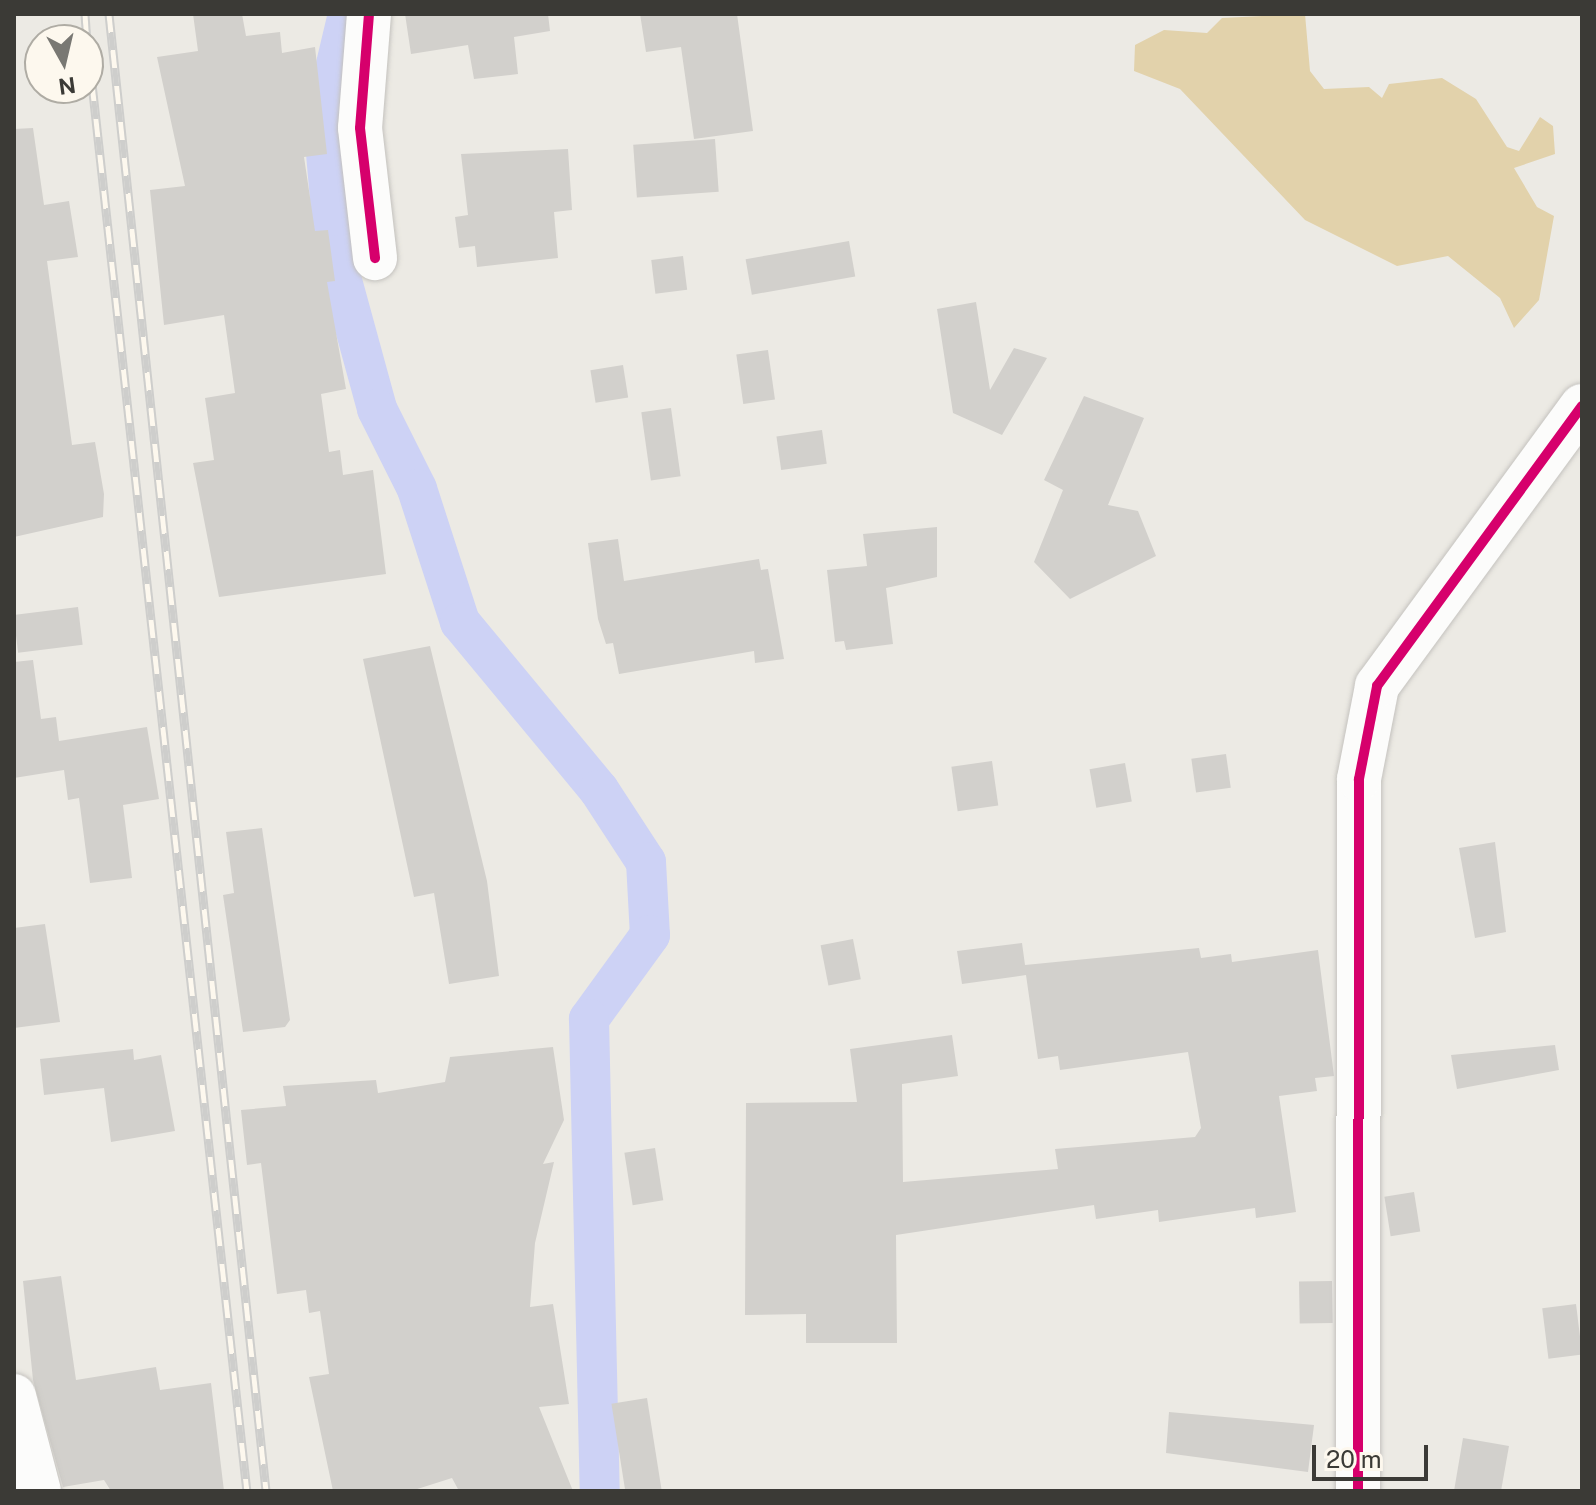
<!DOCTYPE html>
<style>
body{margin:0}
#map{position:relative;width:1596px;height:1505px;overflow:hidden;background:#eceae4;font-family:"Public Sans",sans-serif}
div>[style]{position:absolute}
.green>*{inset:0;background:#e2d2ab}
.canal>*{height:40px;margin:-20px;padding:0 20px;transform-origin:20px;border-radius:20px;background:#cdd2f5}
.building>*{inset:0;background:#d2d0cc;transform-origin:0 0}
.roads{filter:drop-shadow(0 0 2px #c4c2be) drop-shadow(0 0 2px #c4c2be)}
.minor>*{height:44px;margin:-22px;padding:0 22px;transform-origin:22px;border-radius:22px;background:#fcfcfb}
.rail>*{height:9px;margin-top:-4.5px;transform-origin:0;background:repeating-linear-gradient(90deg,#fdf8ee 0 18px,#cececc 0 36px);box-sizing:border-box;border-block:2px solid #cececc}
.cycleway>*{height:10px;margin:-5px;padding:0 5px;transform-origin:5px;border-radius:5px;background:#d6006c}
span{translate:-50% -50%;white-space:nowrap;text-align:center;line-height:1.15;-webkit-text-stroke:6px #fdf8ee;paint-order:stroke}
.frame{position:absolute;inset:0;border:16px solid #3b3a36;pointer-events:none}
.north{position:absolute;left:24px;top:24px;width:80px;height:80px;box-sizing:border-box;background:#fdf8ee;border:2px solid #afaca4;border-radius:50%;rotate:172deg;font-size:22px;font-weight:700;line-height:32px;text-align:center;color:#3b3a36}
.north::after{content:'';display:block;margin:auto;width:28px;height:36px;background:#797873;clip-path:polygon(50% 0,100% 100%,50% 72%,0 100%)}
.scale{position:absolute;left:1312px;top:1445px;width:116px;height:36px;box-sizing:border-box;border:4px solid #3b3a36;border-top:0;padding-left:10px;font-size:24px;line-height:28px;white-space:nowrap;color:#3b3a36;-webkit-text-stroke:6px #fdf8ee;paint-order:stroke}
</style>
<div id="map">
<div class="green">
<div style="clip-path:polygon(1305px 14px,1310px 71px,1324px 89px,1369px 87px,1382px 98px,1389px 84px,1442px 78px,1476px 99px,1507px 147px,1519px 151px,1540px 117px,1553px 126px,1555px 154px,1514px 168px,1537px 207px,1554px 216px,1539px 300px,1514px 328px,1500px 298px,1448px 256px,1397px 266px,1305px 220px,1180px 89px,1134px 71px,1135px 45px,1164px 30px,1207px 33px,1222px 18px)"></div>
</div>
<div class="canal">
<div style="left:348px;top:14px;width:108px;rotate:103.4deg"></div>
<div style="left:323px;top:119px;width:137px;rotate:85deg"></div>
<div style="left:335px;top:255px;width:160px;rotate:74.7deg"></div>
<div style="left:377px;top:409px;width:89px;rotate:63.4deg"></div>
<div style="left:417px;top:489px;width:140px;rotate:72.1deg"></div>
<div style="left:460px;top:622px;width:218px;rotate:50.4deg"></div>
<div style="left:599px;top:790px;width:86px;rotate:56.9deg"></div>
<div style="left:646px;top:862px;width:73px;rotate:86.9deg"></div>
<div style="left:650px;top:935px;width:104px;rotate:126deg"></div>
<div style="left:589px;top:1019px;width:472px;rotate:88.7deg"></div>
</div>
<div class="building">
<div style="clip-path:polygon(193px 14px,242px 14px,246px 36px,280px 32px,282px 53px,315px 47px,327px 154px,304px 157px,315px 231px,328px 230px,335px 281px,327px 282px,346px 389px,321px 394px,329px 452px,340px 450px,343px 475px,373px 470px,386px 574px,219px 597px,193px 463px,214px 460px,205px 398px,235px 393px,224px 315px,164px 325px,150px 190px,185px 186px,157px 57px,198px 51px)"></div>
<div style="clip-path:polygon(405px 14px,548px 14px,550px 31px,514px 37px,518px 74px,474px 79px,468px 45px,411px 54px)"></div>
<div style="clip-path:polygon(640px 14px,737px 14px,753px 131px,694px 139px,681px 47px,646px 52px)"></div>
<div style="clip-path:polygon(33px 128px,44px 205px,69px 201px,78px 257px,47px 261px,72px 445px,95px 442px,104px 494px,103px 517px,14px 537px,14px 129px)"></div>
<div style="left:715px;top:139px;width:53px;height:82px;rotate:86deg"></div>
<div style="clip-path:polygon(568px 149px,572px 210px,554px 212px,558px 258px,477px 267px,475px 246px,459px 248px,455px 217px,468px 215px,461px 154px)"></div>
<div style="left:849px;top:241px;width:36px;height:105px;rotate:80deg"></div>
<div style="left:683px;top:256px;width:34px;height:32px;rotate:83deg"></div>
<div style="clip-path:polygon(976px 302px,990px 390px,1014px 348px,1047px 358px,1002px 435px,953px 413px,937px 309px)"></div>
<div style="left:768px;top:350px;width:50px;height:32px;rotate:82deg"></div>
<div style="left:623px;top:365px;width:33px;height:33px;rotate:81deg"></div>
<div style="clip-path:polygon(1084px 396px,1144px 418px,1108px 505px,1138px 511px,1156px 556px,1070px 599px,1034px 562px,1063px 490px,1044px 480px)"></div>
<div style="left:671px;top:408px;width:69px;height:30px;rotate:82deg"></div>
<div style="left:822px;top:430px;width:34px;height:46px;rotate:82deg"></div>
<div style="clip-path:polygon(937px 527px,937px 577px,886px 588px,893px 644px,846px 650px,844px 641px,835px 642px,827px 570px,867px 566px,863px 534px)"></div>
<div style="clip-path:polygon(618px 539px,624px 581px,759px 559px,761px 570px,768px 569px,784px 659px,755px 663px,754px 651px,619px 674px,613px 643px,606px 644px,598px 619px,588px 543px)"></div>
<div style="left:78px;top:607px;width:38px;height:65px;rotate:83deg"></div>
<div style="clip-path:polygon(430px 646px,487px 881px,499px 976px,449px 984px,434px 893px,414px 897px,363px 659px)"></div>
<div style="clip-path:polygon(33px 660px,41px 719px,56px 717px,59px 741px,147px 727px,159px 799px,123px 805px,132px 878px,90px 883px,79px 798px,68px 800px,64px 770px,14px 778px,14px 662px)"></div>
<div style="left:1226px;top:754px;width:34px;height:35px;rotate:82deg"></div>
<div style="left:992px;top:761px;width:45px;height:41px;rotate:82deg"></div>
<div style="left:1125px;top:763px;width:39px;height:36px;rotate:80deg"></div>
<div style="clip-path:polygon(262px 828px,290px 1020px,285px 1027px,243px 1032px,223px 895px,234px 893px,226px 832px)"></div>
<div style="clip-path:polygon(1495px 842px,1506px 932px,1475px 938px,1459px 848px)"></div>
<div style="clip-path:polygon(45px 924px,60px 1022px,14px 1028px,14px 928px)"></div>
<div style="left:853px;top:939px;width:41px;height:33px;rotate:79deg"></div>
<div style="clip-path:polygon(1022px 943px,1025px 965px,1199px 948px,1201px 958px,1231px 954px,1232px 962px,1318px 950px,1334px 1076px,1315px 1078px,1317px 1091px,1279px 1096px,1296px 1212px,1256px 1218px,1255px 1208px,1159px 1222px,1158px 1210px,1096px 1219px,1094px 1205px,896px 1235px,897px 1343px,806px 1343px,806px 1314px,745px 1315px,746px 1103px,857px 1102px,850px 1049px,952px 1035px,958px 1076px,902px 1084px,903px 1182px,1058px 1169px,1055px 1149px,1195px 1137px,1201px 1128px,1188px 1052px,1060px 1070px,1058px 1056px,1038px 1059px,1026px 975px,962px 984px,957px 951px)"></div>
<div style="clip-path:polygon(1555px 1045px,1559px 1070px,1457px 1089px,1451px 1055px)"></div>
<div style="clip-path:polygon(553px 1047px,564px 1120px,543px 1164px,554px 1162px,535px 1243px,530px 1307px,553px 1304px,569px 1404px,539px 1407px,573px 1491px,459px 1491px,452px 1478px,411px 1491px,333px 1491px,309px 1377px,329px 1374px,320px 1311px,309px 1313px,306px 1290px,277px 1294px,261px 1163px,247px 1165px,241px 1110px,286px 1106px,283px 1086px,376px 1080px,378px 1093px,445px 1082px,450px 1057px)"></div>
<div style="clip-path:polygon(133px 1049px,134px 1060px,161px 1055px,175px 1131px,111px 1142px,104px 1088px,44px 1095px,40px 1059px)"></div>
<div style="left:655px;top:1148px;width:53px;height:31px;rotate:81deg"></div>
<div style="left:1414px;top:1192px;width:40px;height:30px;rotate:81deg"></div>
<div style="clip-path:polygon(61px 1276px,76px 1380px,156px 1367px,160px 1390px,211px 1383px,224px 1491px,111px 1491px,104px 1480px,63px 1487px,33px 1380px,23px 1281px)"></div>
<div style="left:1332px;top:1281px;width:42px;height:33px;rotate:89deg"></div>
<div style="left:1576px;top:1304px;width:51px;height:34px;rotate:83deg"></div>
<div style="left:647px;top:1398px;width:94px;height:36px;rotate:81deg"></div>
<div style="clip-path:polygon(1169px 1412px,1314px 1425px,1308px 1472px,1166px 1453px)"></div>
<div style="clip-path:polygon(1463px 1438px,1509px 1446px,1501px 1491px,1454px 1491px)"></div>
</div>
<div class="roads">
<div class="minor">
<div style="left:369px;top:14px;width:114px;rotate:94.5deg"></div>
<div style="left:360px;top:128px;width:131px;rotate:83.4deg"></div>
<div style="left:14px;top:1396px;width:98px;rotate:75.3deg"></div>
<div style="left:1358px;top:1491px;width:712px;rotate:-89.92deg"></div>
<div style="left:1359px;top:779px;width:95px;rotate:-79deg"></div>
<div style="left:1377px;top:686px;width:347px;rotate:-53.8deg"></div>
</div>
</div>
<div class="rail">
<div style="left:85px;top:14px;width:26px;rotate:86deg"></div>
<div style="left:109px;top:14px;width:1485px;rotate:83.93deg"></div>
<div style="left:88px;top:47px;width:1453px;rotate:83.72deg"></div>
</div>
<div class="cycleway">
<div style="left:369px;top:14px;width:114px;rotate:94.5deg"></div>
<div style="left:360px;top:128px;width:131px;rotate:83.4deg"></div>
<div style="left:1358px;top:1491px;width:712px;rotate:-89.92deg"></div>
<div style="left:1359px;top:779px;width:95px;rotate:-79deg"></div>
<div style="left:1377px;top:686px;width:347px;rotate:-53.8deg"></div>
</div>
<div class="frame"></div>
<div class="north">N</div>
<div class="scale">20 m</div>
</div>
